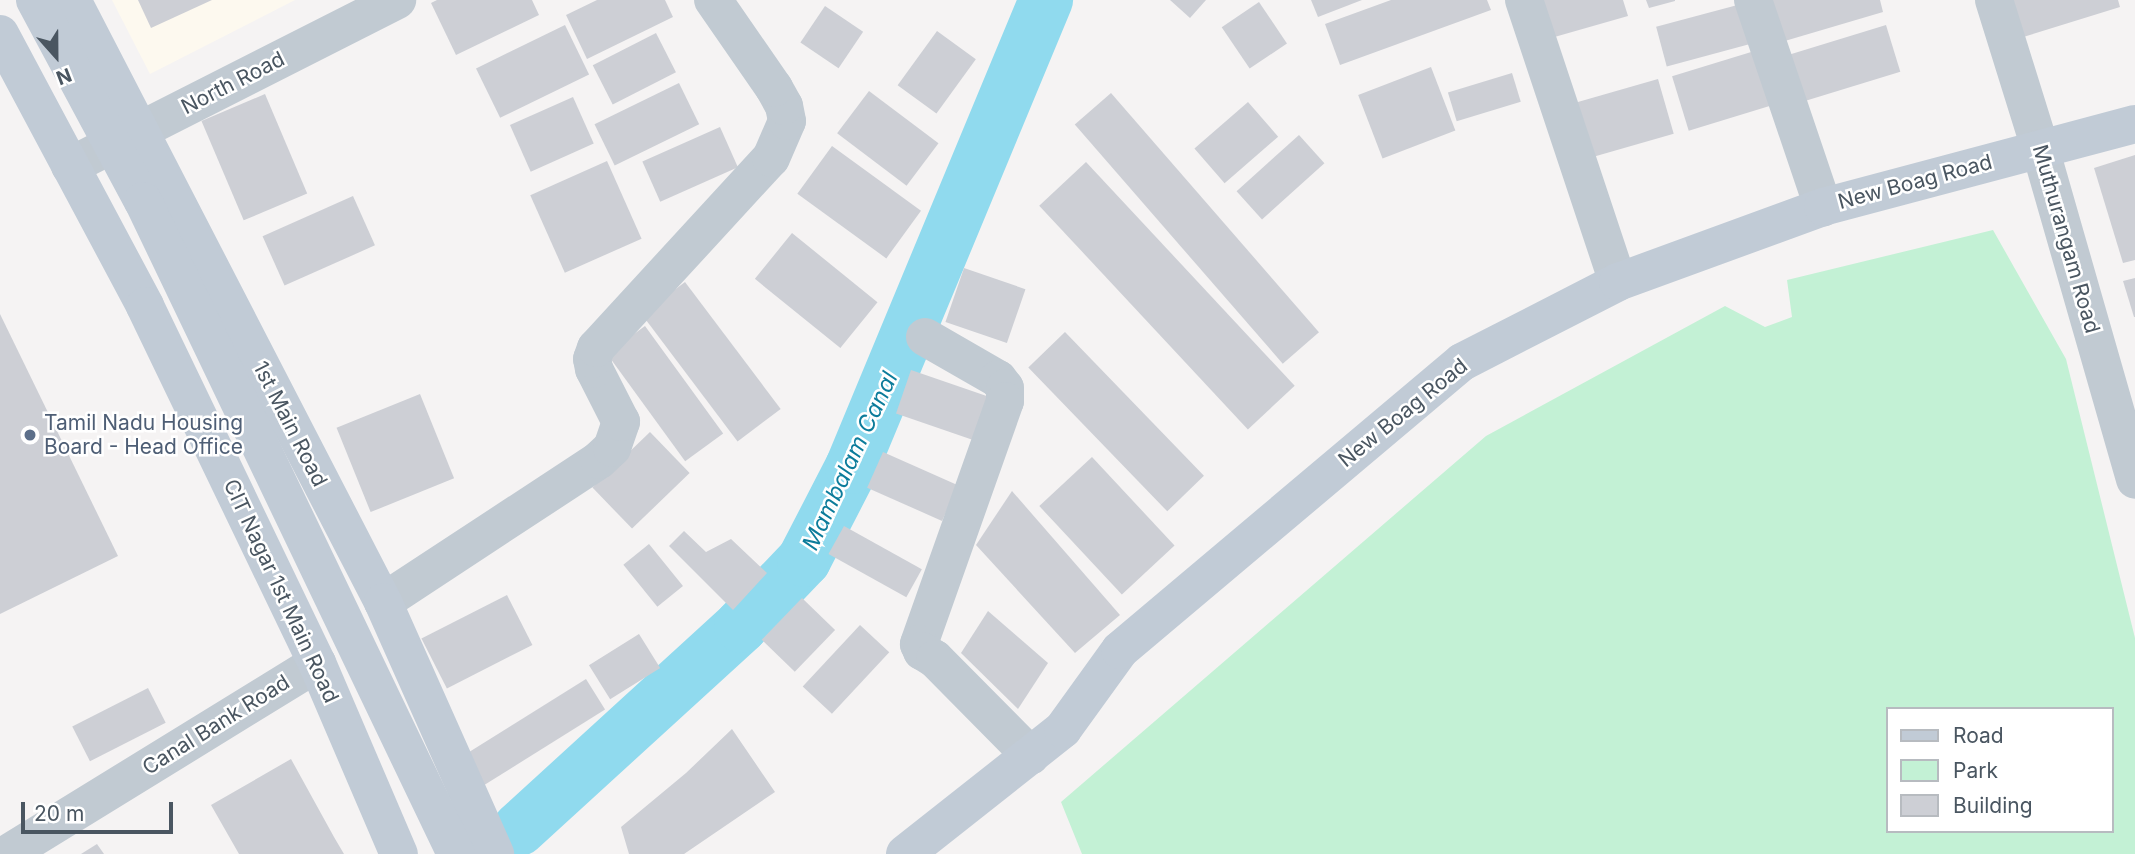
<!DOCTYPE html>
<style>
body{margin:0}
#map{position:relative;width:2135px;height:854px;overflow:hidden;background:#f5f3f3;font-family:Inter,sans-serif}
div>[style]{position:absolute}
.commercial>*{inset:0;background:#fdf9ef}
.green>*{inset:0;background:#c3f1d5}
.canal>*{height:54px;margin:-27px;padding:0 27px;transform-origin:27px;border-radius:27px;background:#90daee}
.building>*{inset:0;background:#cdcfd5;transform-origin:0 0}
.minor>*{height:38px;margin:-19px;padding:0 19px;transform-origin:19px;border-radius:19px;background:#c1cad2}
.tertiary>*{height:38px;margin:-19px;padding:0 19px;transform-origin:19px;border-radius:19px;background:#c1cad2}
.secondary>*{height:38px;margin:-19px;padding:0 19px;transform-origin:19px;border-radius:19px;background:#c1cbd6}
.secondary-bridge>*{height:38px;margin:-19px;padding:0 19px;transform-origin:19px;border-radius:19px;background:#c1cbd6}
.dots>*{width:19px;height:19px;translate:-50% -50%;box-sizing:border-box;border:4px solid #fff;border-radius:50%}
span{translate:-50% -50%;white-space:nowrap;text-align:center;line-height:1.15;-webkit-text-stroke:5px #fff;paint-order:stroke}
.street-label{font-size:21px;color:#4a5661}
.service-label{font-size:21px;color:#4e5e75}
.left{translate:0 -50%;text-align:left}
.water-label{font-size:23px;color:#0c7c9b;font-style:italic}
.legend{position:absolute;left:1886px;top:707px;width:228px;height:126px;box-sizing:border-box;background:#fff;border:2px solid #b7bbc0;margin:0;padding:9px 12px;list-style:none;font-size:21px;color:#4a5661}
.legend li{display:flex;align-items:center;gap:14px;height:35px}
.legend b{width:35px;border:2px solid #b7bbc0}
.north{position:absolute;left:21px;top:21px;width:70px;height:70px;-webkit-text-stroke:5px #fff;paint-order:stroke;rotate:159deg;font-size:19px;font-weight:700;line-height:28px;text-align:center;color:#4a5661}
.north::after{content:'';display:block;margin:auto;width:24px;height:32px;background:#4a5661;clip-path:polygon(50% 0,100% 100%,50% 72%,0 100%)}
.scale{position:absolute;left:21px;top:802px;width:152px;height:32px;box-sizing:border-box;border:4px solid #4a5661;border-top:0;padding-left:9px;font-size:21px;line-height:24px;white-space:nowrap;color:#4a5661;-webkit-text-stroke:5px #fff;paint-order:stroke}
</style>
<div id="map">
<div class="commercial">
<div style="clip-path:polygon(112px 0,295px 0,150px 74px)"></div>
</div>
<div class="green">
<div style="clip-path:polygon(evenodd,1993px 230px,2066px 359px,2135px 638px,2135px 854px,1082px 854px,1061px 802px,1486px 436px,1725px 306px,1765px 327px,1792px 317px,1787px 280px,1993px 230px,1888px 709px,2112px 709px,2112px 831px,1888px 831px,1888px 709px)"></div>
</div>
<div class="canal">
<div style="left:519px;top:829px;width:301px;rotate:-42.4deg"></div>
<div style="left:741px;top:626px;width:91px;rotate:-46.3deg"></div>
<div style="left:804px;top:560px;width:105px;rotate:-62.7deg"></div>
<div style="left:852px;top:467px;width:506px;rotate:-67.44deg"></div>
</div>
<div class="building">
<div style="clip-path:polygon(138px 0,212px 0,151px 28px)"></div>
<div style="clip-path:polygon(437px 0,532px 0,539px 15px,456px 55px,431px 3px)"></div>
<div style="clip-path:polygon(597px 0,665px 0,673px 17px,587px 59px,566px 15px)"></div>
<div style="clip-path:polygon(1170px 0,1206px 0,1190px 18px)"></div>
<div style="clip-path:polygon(1311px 0,1362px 0,1318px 17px)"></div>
<div style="clip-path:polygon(1391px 0,1487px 0,1491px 10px,1340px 65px,1325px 24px)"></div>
<div style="clip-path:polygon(1533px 0,1623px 0,1628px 16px,1544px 40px)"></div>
<div style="clip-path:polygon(1646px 0,1675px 0,1675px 1px,1649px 8px)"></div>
<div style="clip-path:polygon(1765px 0,1880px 0,1883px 12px,1778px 43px)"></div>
<div style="clip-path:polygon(2008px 0,2118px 0,2120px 7px,2020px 38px)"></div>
<div style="left:1259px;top:2px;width:50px;height:45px;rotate:56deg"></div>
<div style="left:1745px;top:3px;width:41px;height:92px;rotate:75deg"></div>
<div style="left:825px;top:6px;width:46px;height:44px;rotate:34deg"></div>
<div style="left:565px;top:25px;width:55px;height:99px;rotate:64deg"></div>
<div style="left:1886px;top:25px;width:49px;height:104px;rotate:73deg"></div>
<div style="left:937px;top:31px;width:48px;height:67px;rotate:36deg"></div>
<div style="left:656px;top:33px;width:44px;height:71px;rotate:63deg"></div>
<div style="left:1761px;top:49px;width:57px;height:93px;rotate:73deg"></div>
<div style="left:1431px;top:67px;width:68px;height:78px;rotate:69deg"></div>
<div style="left:1512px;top:73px;width:30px;height:67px;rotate:73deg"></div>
<div style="left:1658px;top:79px;width:57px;height:96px;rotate:74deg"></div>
<div style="left:679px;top:83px;width:46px;height:94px;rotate:64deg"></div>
<div style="left:869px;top:91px;width:87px;height:53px;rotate:37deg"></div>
<div style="left:1111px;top:93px;width:317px;height:48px;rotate:49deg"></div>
<div style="left:265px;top:94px;width:108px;height:69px;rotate:67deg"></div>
<div style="left:573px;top:97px;width:51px;height:69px;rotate:66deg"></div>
<div style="left:1248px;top:102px;width:46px;height:71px;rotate:49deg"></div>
<div style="left:720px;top:127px;width:44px;height:85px;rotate:66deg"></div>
<div style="left:1299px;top:135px;width:38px;height:84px;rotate:48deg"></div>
<div style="left:832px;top:146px;width:110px;height:59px;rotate:36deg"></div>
<div style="clip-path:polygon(2135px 155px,2135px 260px,2123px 263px,2094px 168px)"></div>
<div style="left:607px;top:161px;width:85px;height:84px;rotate:66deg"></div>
<div style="left:1086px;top:162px;width:306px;height:64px;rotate:47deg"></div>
<div style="left:353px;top:196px;width:54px;height:99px;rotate:66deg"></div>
<div style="left:792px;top:233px;width:110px;height:59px;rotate:39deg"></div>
<div style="left:964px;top:268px;width:65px;height:57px;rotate:19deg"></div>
<div style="clip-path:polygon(2135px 278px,2135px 317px,2134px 317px,2123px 281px)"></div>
<div style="left:685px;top:282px;width:159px;height:54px;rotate:53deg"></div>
<div style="clip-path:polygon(0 314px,118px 556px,0 614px)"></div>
<div style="left:645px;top:326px;width:133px;height:47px;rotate:54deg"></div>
<div style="left:1065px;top:332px;width:200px;height:51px;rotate:46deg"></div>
<div style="left:911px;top:370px;width:83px;height:46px;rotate:19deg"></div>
<div style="left:420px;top:394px;width:91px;height:90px;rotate:68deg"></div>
<div style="left:650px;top:432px;width:57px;height:80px;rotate:46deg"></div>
<div style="left:883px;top:452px;width:82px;height:39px;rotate:24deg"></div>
<div style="left:1092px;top:457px;width:121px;height:72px;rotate:47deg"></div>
<div style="clip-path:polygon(1012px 491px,1120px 615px,1075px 653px,976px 545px)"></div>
<div style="left:844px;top:526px;width:89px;height:32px;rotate:29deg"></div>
<div style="clip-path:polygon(684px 531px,706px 552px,731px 539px,767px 573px,733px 610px,669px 546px)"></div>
<div style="left:649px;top:544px;width:54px;height:33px;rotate:51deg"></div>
<div style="left:507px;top:595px;width:56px;height:96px;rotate:63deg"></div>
<div style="left:802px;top:598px;width:46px;height:58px;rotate:44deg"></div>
<div style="clip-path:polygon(988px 611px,1048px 663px,1018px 709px,961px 653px)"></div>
<div style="left:860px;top:625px;width:40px;height:84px;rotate:43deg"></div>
<div style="left:639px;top:634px;width:40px;height:59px;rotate:58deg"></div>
<div style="left:586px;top:679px;width:36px;height:151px;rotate:58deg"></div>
<div style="left:148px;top:688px;width:39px;height:85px;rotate:63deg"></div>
<div style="clip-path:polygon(732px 729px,775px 792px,684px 854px,629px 854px,621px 827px,686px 773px)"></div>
<div style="clip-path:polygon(291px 759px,334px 837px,344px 854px,239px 854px,211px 805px)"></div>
<div style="clip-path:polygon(97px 844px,104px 854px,81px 854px)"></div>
</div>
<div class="minor">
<div style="left:1524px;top:0;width:297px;rotate:71.6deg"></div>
<div style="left:1753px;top:0;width:219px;rotate:71.3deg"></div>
<div style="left:1994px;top:0;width:155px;rotate:72.7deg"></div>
<div style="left:2040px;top:148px;width:345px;rotate:74deg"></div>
<div style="left:70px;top:166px;width:367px;rotate:-26.9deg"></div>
<div style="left:925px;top:337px;width:84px;rotate:29.9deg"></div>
<div style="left:998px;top:379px;width:11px;rotate:52deg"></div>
<div style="left:1005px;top:388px;width:13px;rotate:90deg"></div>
<div style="left:1005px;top:401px;width:258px;rotate:109.5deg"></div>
<div style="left:919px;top:644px;width:8px;rotate:67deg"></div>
<div style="left:922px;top:651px;width:15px;rotate:32deg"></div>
<div style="left:935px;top:659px;width:136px;rotate:45.3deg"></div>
<div style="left:383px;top:602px;width:258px;rotate:-33.3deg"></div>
<div style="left:599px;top:460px;width:18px;rotate:-43deg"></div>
<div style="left:612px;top:448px;width:28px;rotate:-71deg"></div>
<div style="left:621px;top:422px;width:59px;rotate:-117deg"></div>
<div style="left:594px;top:369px;width:10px;rotate:-101deg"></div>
<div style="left:592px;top:359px;width:12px;rotate:-70deg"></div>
<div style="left:596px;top:348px;width:258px;rotate:-47.4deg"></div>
<div style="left:771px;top:158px;width:40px;rotate:-66.6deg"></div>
<div style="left:787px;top:121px;width:15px;rotate:-101deg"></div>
<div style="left:784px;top:106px;width:21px;rotate:-119deg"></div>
<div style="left:774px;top:88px;width:107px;rotate:-124.7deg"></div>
</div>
<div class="tertiary">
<div style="left:7px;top:854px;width:364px;rotate:-31.6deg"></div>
</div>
<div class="secondary">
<div style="left:72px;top:0;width:678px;rotate:62.68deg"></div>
<div style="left:383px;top:602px;width:276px;rotate:66deg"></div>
<div style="left:0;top:34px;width:308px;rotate:61.9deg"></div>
<div style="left:145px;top:306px;width:396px;rotate:64.3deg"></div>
<div style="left:317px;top:663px;width:208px;rotate:66.8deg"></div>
<div style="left:905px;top:854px;width:201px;rotate:-38.3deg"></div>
<div style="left:1063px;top:729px;width:97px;rotate:-54.2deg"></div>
<div style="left:1120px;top:650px;width:447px;rotate:-40.1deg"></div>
<div style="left:1462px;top:362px;width:175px;rotate:-27.1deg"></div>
<div style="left:1618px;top:282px;width:218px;rotate:-20.1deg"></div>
<div style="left:1823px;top:207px;width:323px;rotate:-14.9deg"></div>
</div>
<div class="secondary-bridge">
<div style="left:35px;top:0;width:228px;rotate:61.8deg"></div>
<div style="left:143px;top:201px;width:724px;rotate:64.39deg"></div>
</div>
<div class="dots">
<div style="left:30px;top:435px;background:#5c6f8a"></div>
</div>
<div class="street-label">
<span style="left:233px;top:83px;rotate:-27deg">North Road</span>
<span style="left:1915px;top:182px;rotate:-15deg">New Boag Road</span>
<span style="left:2066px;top:239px;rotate:74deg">Muthurangam Road</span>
<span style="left:1403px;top:413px;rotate:-39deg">New Boag Road</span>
<span style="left:290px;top:424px;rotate:63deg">1st Main Road</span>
<span style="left:281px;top:591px;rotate:65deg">CIT Nagar 1st Main Road</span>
<span style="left:216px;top:725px;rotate:-32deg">Canal Bank Road</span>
</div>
<div class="service-label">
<span class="left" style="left:44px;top:435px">Tamil Nadu Housing<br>Board - Head Office</span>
</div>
<div class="water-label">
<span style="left:850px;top:461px;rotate:-65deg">Mambalam Canal</span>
</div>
<ul class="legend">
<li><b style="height:9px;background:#c1cbd6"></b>Road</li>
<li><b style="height:19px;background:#c3f1d5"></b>Park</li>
<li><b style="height:19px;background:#cdcfd5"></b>Building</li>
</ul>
<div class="north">N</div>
<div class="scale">20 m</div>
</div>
